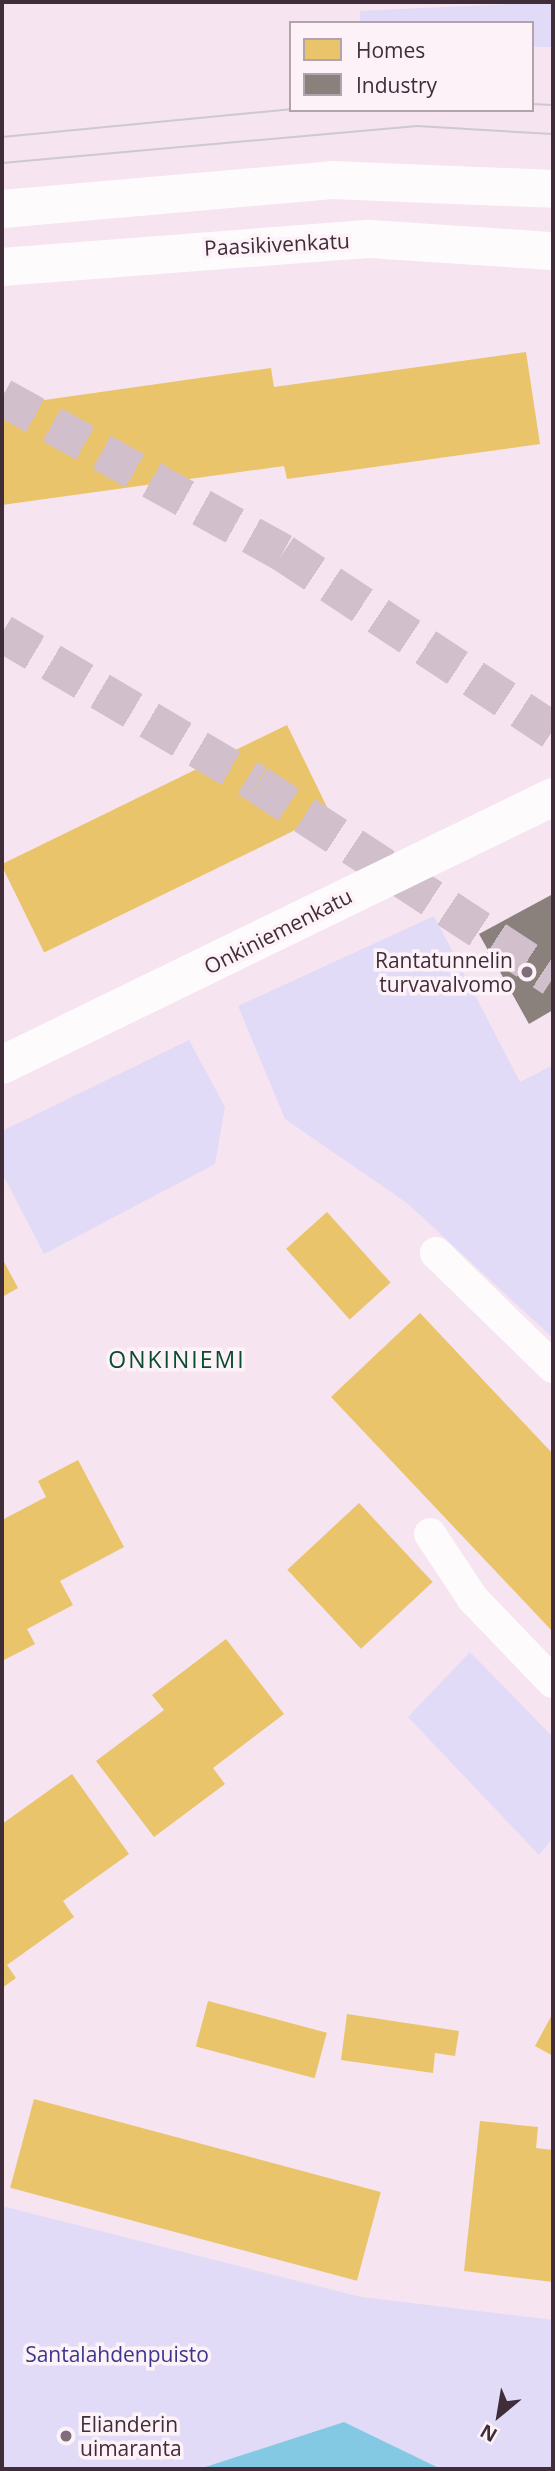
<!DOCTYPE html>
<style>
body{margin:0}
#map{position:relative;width:555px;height:2471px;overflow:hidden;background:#f6e4f0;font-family:"Open Sans",sans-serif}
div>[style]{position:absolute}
.green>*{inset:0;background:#e1dbf8}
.water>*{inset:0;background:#84c9e3}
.homes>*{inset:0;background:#e9c46a;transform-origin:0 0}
.industry>*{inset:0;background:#8a817c}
.highway-tunnel>*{height:38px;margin-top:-19px;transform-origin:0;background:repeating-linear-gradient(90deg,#d2bfcc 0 38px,transparent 0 57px)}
.lane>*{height:32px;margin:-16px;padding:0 16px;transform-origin:16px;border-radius:16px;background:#fefbfd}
.street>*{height:38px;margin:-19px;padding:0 19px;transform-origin:19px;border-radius:19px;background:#fefbfd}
.primary>*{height:38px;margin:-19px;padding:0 19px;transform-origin:19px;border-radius:19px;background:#fefbfd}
.tram>*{height:2px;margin:-1px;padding:0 1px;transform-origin:1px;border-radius:1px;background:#cec9cc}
.dots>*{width:19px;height:19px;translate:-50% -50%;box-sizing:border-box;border:4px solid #fdf2f8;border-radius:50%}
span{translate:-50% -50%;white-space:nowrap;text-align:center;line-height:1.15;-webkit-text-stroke:7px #fdf2f8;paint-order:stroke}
.street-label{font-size:21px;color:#412d3a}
.poi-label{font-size:21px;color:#412d3a}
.right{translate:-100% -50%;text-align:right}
.left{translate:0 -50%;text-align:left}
.park-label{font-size:21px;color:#3a378c}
.neighbourhood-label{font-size:23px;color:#094c30;letter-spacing:2px}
.frame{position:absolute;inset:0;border:4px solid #412d3a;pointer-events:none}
.legend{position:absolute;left:289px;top:21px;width:245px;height:91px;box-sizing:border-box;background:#fdf2f8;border:2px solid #b2a3ac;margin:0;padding:9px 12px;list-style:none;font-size:21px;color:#412d3a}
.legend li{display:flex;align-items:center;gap:14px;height:35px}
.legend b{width:35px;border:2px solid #b2a3ac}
.north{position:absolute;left:464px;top:2380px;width:70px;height:70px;-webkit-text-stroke:5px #fdf2f8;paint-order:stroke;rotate:210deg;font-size:19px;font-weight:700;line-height:28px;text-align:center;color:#412d3a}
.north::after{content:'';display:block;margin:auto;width:24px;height:32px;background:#412d3a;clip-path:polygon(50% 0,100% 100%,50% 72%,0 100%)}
</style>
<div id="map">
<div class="green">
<div style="clip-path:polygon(553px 2px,553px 47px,532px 47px,532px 23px,360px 23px,360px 11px)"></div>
<div style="clip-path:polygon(434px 916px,520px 1082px,553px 1065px,553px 1338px,407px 1203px,285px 1119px,238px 1006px)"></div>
<div style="clip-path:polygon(189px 1040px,225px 1107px,215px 1164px,44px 1254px,2px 1173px,2px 1131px)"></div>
<div style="clip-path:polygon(470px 1652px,553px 1737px,553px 1838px,539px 1855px,408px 1717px)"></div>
<div style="clip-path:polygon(2px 2206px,361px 2297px,553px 2320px,553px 2469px,441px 2469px,344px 2422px,199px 2469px,2px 2469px)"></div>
</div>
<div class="water">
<div style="clip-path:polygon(344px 2422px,441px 2469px,199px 2469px)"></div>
</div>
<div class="homes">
<div style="clip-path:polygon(526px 352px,540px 444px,287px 479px,284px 466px,2px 505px,2px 406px,271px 368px,274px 387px)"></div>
<div style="left:287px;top:725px;width:98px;height:318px;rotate:64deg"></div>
<div style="left:327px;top:1212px;width:95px;height:55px;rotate:48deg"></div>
<div style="clip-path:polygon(2px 1258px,18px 1288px,2px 1297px)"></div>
<div style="clip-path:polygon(420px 1313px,553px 1454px,553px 1632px,331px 1397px)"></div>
<div style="clip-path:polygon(78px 1460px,124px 1547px,60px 1581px,73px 1605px,27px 1629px,35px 1644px,2px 1661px,2px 1520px,46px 1497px,38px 1481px)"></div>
<div style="left:359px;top:1503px;width:108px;height:98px;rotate:47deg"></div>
<div style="clip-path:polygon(226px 1639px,284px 1714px,213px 1768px,225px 1784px,154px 1837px,96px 1761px,164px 1710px,152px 1695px)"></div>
<div style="clip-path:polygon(72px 1774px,129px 1854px,63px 1901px,74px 1917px,7px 1965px,16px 1978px,2px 1988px,2px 1824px)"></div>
<div style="left:208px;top:2001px;width:123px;height:47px;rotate:15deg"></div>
<div style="clip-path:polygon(553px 2013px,553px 2056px,535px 2046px)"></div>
<div style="clip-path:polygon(347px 2014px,459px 2031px,455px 2056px,435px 2053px,433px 2073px,341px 2060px)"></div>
<div style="left:34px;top:2099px;width:359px;height:92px;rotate:15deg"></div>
<div style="clip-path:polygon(480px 2121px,538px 2127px,536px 2148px,553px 2150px,553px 2282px,464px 2271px)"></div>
</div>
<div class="industry">
<div style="clip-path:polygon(553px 894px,553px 1010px,529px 1024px,479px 934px)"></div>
</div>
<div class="highway-tunnel">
<div style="left:2px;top:397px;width:321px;rotate:29deg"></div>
<div style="left:283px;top:553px;width:323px;rotate:33.4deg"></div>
<div style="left:2px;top:633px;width:296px;rotate:30.6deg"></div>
<div style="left:257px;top:784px;width:354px;rotate:33.2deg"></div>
</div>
<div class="lane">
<div style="left:436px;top:1253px;width:163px;rotate:44.3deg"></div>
<div style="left:430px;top:1534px;width:78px;rotate:56.5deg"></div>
<div style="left:473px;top:1599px;width:115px;rotate:46.1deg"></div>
</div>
<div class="street">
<div style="left:2px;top:1065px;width:613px;rotate:-25.94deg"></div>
</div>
<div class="primary">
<div style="left:2px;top:209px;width:331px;rotate:-5deg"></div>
<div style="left:332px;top:180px;width:221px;rotate:2.3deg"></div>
<div style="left:2px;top:267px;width:369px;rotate:-4.4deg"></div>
<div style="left:370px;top:239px;width:183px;rotate:3.8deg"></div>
</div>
<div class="tram">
<div style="left:532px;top:104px;width:21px;rotate:3deg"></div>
<div style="left:2px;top:137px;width:290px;rotate:-5.5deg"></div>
<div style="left:2px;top:163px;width:417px;rotate:-5.1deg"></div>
<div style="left:417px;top:126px;width:136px;rotate:3.4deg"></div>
</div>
<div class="dots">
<div style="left:527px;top:972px;background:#806d7a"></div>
<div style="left:66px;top:2436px;background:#806d7a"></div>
</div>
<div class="street-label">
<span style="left:277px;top:244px;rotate:-3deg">Paasikivenkatu</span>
<span style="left:278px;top:931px;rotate:-27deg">Onkiniemenkatu</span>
</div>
<div class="poi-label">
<span class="right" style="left:513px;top:972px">Rantatunnelin<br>turvavalvomo</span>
<span class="left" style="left:80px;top:2436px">Elianderin<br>uimaranta</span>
</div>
<div class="park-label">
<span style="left:117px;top:2354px">Santalahdenpuisto</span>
</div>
<div class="neighbourhood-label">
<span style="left:177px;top:1359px">ONKINIEMI</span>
</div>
<div class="frame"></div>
<ul class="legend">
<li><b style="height:19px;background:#e9c46a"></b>Homes</li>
<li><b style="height:19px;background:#8a817c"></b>Industry</li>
</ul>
<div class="north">N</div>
</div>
